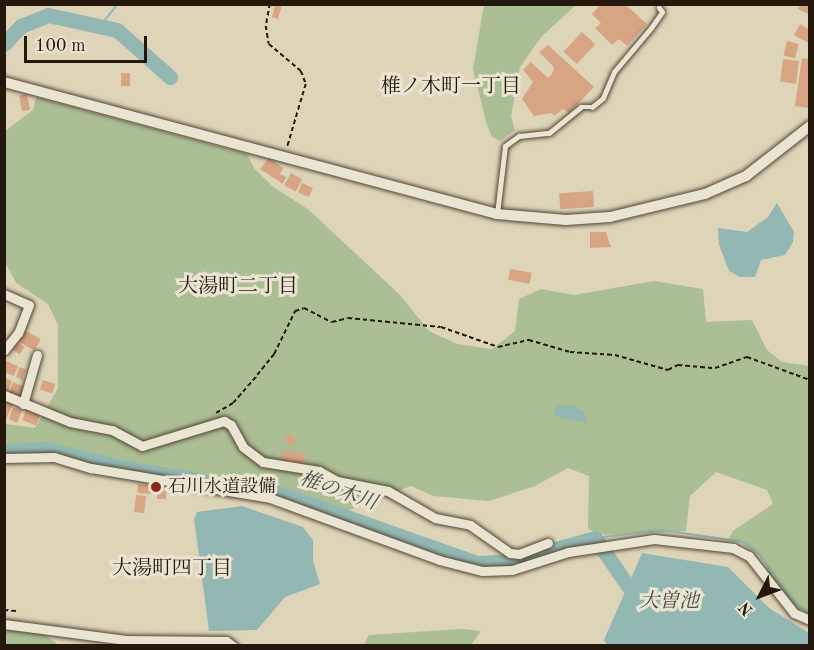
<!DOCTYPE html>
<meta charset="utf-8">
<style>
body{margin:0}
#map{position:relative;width:814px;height:650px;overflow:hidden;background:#ded5b9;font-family:"Old Standard TT","Noto Serif JP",serif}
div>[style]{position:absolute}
.green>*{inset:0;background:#acbe93}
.water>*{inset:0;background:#93b8b3}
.stream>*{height:2px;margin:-1px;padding:0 1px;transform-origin:1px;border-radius:1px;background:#93b8b3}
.river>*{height:15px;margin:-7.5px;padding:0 7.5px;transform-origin:7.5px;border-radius:7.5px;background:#93b8b3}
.building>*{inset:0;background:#d7a484;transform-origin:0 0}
.path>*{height:1.5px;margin-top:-0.75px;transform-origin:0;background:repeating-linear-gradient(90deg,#24170b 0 4.5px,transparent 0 7.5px)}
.roads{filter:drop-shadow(0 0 2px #524636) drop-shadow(0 0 2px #524636)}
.service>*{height:4.5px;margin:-2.25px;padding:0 2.25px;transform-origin:2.25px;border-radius:2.25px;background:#eae4d2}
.minor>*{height:9px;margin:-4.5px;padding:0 4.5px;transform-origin:4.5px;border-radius:4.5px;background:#eae4d2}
.tertiary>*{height:10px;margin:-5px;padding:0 5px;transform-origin:5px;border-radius:5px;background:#eae4d2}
.dots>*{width:16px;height:16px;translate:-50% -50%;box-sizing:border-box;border:3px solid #eae4d2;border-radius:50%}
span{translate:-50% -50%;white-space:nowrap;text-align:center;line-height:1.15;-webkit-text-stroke:6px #eae4d2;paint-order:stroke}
.poi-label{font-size:18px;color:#24170b}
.left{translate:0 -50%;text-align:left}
.neighbourhood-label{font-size:20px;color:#24170b}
.water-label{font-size:20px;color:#4b4f46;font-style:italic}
.frame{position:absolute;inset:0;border:6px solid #24170b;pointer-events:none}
.north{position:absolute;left:730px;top:566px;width:60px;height:60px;-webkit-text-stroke:4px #eae4d2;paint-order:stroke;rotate:228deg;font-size:16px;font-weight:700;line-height:24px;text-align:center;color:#24170b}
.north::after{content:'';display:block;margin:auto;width:21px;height:27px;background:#24170b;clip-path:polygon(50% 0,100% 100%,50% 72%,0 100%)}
.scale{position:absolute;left:24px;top:36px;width:123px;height:27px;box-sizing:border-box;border:3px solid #24170b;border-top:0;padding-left:8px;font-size:18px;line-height:21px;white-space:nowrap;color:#24170b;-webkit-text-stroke:4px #eae4d2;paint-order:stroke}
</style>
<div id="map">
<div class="green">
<div style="clip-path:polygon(484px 5px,576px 5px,542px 36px,520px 67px,511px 116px,515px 130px,500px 141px,492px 137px,486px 122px,473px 69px)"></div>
<div style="clip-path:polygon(36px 97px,247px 154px,254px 168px,272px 186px,309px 210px,399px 294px,429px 331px,457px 344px,492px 349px,515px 331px,519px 299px,541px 289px,574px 295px,654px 281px,703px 289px,706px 322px,752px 320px,767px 350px,782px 362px,809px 366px,809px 613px,791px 606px,772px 585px,764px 559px,740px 542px,728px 540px,733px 531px,773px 504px,767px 490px,716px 472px,690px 496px,686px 531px,605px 535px,588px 529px,589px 476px,568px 468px,535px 486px,489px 501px,433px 496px,411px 486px,347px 511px,237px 480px,48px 448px,5px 448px,6px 424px,35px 428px,58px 388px,58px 325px,48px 304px,16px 283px,5px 262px,5px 131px,33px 110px)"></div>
<div style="clip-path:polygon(461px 629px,481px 631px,471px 645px,364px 645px,369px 635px)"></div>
<div style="clip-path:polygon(4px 630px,44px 634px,58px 645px,5px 645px)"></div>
</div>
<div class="water">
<div style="clip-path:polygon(777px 203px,794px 232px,793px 242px,785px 255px,761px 260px,755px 277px,740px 277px,729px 271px,719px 245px,718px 228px,747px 232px,768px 217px)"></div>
<div style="clip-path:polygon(572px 405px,584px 411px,588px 423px,554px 416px,557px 406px)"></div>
<div style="clip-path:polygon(242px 506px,303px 527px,313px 540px,313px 561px,320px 584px,285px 597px,257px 630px,209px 631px,194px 519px,197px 512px)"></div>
<div style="clip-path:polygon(642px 553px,728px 567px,769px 608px,809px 633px,809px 645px,607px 645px,604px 640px)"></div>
</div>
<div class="stream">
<div style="left:80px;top:21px;width:24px"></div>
<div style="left:104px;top:21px;width:22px;rotate:-51deg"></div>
<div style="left:595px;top:538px;width:67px;rotate:-6.8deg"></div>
<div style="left:662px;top:530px;width:83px;rotate:8.3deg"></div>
<div style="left:744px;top:542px;width:16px;rotate:35deg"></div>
<div style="left:757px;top:551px;width:64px;rotate:53.8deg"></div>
<div style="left:795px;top:603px;width:18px;rotate:34deg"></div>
</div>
<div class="river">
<div style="left:4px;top:44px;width:25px;rotate:-47deg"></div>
<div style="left:21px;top:26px;width:29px;rotate:-22deg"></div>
<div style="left:48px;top:15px;width:71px;rotate:12.3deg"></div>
<div style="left:117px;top:30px;width:71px;rotate:41.6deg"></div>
<div style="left:4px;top:451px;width:43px;rotate:-2.7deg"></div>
<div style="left:47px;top:449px;width:75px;rotate:13.9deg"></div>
<div style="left:120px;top:467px;width:164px;rotate:9.5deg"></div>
<div style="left:282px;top:494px;width:207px;rotate:19.5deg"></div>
<div style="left:477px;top:563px;width:36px;rotate:-3deg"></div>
<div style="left:513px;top:561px;width:85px;rotate:-15.7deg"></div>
<div style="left:595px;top:538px;width:58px;rotate:55.5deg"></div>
</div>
<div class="building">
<div style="clip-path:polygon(275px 4px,282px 4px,278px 19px,272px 17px)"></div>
<div style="clip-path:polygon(601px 4px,625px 4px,647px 24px,627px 46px,619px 39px,612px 45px,595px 28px,601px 23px,592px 14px)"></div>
<div style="clip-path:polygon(801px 4px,810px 4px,810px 15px,798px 9px)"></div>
<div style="clip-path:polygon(800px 24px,810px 30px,810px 44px,794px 35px)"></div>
<div style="left:582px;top:32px;width:18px;height:27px;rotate:43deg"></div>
<div style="left:787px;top:41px;width:12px;height:15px;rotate:14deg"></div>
<div style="clip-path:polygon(548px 45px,594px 87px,569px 113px,563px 109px,554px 116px,552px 113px,534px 116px,522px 99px,533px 82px,523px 70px,531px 62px,548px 78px,552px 74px,554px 67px,539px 52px)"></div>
<div style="clip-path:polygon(802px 58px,810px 59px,808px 108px,795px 106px)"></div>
<div style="left:783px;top:59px;width:16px;height:23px;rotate:7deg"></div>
<div style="left:121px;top:73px;width:9px;height:13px"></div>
<div style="left:27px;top:94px;width:16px;height:8px;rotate:79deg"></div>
<div style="clip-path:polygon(269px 158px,283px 168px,280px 174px,286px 177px,283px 184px,260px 169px)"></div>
<div style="left:291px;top:173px;width:13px;height:14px;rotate:29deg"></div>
<div style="left:302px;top:183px;width:12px;height:10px;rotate:24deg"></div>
<div style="left:593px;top:191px;width:16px;height:34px;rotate:86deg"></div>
<div style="clip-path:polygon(590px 232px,606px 232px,611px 247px,590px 248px)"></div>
<div style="left:510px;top:269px;width:22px;height:11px;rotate:10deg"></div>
<div style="left:24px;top:330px;width:19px;height:13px;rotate:28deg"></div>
<div style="left:17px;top:342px;width:9px;height:9px;rotate:32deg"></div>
<div style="clip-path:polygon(4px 360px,18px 366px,14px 376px,4px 372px)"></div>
<div style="clip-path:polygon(19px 367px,26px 369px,22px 380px,16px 377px)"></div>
<div style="clip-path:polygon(5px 378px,12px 381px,8px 391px,5px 390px)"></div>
<div style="left:43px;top:380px;width:13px;height:10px;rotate:18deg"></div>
<div style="left:13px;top:382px;width:15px;height:11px;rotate:23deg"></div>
<div style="clip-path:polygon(4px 401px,13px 404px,6px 419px,4px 418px)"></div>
<div style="clip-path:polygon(13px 407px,22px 410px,17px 423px,9px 419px)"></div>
<div style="left:26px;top:410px;width:15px;height:11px;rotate:20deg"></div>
<div style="clip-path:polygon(288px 433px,297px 440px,292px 446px,284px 439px)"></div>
<div style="left:283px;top:451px;width:22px;height:11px;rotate:5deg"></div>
<div style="left:138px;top:484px;width:15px;height:9px;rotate:4deg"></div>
<div style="left:157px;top:491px;width:9px;height:8px"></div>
<div style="left:136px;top:495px;width:10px;height:17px;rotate:6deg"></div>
</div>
<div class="path">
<div style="left:270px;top:4px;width:22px;rotate:100deg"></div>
<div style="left:266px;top:26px;width:18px;rotate:81deg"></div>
<div style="left:269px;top:44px;width:42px;rotate:40.2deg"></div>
<div style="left:301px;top:71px;width:14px;rotate:69deg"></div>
<div style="left:306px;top:84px;width:67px;rotate:106.5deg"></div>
<div style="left:216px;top:413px;width:20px;rotate:-30deg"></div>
<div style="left:233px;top:403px;width:37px;rotate:-49deg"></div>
<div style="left:257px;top:375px;width:27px;rotate:-51deg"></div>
<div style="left:274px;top:354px;width:48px;rotate:-64deg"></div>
<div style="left:295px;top:311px;width:9px;rotate:-18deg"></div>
<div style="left:304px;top:308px;width:31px;rotate:27deg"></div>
<div style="left:332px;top:322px;width:16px;rotate:-14deg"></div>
<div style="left:348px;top:318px;width:93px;rotate:5.5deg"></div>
<div style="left:441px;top:327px;width:60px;rotate:19.3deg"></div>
<div style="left:498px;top:347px;width:32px;rotate:-13deg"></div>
<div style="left:529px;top:340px;width:43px;rotate:16.3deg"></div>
<div style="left:570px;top:352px;width:45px;rotate:3.8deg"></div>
<div style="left:615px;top:355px;width:55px;rotate:15.8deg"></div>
<div style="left:668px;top:370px;width:11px;rotate:-27deg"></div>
<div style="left:678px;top:365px;width:37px;rotate:5deg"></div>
<div style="left:715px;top:368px;width:34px;rotate:-19deg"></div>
<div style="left:747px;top:357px;width:67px;rotate:20.1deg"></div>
<div style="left:4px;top:610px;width:12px;rotate:5deg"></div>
</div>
<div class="roads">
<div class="service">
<div style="left:497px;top:214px;width:68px;rotate:-83.3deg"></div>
<div style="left:505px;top:146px;width:17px;rotate:-36deg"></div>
<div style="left:519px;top:136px;width:30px;rotate:-6deg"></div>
<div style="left:549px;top:133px;width:41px;rotate:-39.1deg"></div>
<div style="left:581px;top:107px;width:11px"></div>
<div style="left:592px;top:107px;width:14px;rotate:-39deg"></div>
<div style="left:603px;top:98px;width:28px;rotate:-67deg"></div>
<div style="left:614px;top:72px;width:57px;rotate:-49.9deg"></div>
<div style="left:651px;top:28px;width:19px;rotate:-55deg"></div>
<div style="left:662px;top:12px;width:5px;rotate:-127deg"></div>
</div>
<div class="minor">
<div style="left:4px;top:294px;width:27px;rotate:24deg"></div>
<div style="left:29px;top:305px;width:30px;rotate:111deg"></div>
<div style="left:18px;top:333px;width:22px;rotate:129deg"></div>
<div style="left:4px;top:395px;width:71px;rotate:22.2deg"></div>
<div style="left:70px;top:422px;width:43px;rotate:10.8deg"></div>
<div style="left:112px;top:430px;width:34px;rotate:28deg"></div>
<div style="left:142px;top:446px;width:86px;rotate:-17deg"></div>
<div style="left:224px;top:421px;width:8px;rotate:30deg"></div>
<div style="left:231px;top:425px;width:25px;rotate:61deg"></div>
<div style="left:243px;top:447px;width:25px;rotate:37deg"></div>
<div style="left:263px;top:462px;width:57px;rotate:9.1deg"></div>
<div style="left:319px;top:471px;width:21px;rotate:29deg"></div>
<div style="left:337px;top:481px;width:52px;rotate:11.1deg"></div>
<div style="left:388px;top:491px;width:54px;rotate:29.9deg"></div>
<div style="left:435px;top:518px;width:36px;rotate:11deg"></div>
<div style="left:470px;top:525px;width:49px;rotate:35deg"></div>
<div style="left:510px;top:553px;width:9px;rotate:6deg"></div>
<div style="left:519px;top:554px;width:31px;rotate:-21deg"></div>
<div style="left:23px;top:404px;width:51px;rotate:-74.1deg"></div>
<div style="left:4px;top:458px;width:50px;rotate:-1.1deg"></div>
<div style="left:54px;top:457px;width:39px;rotate:17deg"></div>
<div style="left:91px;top:468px;width:181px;rotate:9.5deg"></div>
<div style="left:270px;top:498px;width:180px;rotate:20.1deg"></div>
<div style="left:439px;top:560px;width:44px;rotate:14.3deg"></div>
<div style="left:482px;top:571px;width:30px;rotate:-2deg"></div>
<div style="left:512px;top:570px;width:59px;rotate:-17.8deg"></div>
<div style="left:568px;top:552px;width:87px;rotate:-8.6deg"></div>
<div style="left:654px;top:539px;width:80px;rotate:6.5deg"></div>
<div style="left:733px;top:548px;width:18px;rotate:27deg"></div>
<div style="left:749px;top:556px;width:73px;rotate:51.7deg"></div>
<div style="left:794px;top:613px;width:17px;rotate:24deg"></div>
<div style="left:4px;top:624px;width:123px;rotate:7.5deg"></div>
<div style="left:126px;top:640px;width:100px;rotate:0.6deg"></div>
<div style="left:226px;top:641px;width:9px;rotate:36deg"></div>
</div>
<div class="tertiary">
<div style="left:4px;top:82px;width:510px;rotate:14.99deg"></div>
<div style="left:497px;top:214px;width:69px;rotate:5deg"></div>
<div style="left:566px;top:220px;width:44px;rotate:-3.9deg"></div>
<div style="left:610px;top:217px;width:98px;rotate:-13.6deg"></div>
<div style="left:705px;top:194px;width:45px;rotate:-23.7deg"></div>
<div style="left:746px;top:176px;width:81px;rotate:-38deg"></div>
</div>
</div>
<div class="dots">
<div style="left:156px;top:487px;background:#8f2418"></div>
</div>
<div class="poi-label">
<span class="left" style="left:168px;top:487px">石川水道設備</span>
</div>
<div class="neighbourhood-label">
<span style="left:451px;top:87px">椎ノ木町一丁目</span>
<span style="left:238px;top:287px">大湯町二丁目</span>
<span style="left:172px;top:569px">大湯町四丁目</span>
</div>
<div class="water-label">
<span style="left:338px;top:492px;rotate:19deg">椎の木川</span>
<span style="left:669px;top:602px">大曽池</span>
</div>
<div class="frame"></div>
<div class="north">N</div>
<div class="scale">100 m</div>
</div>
